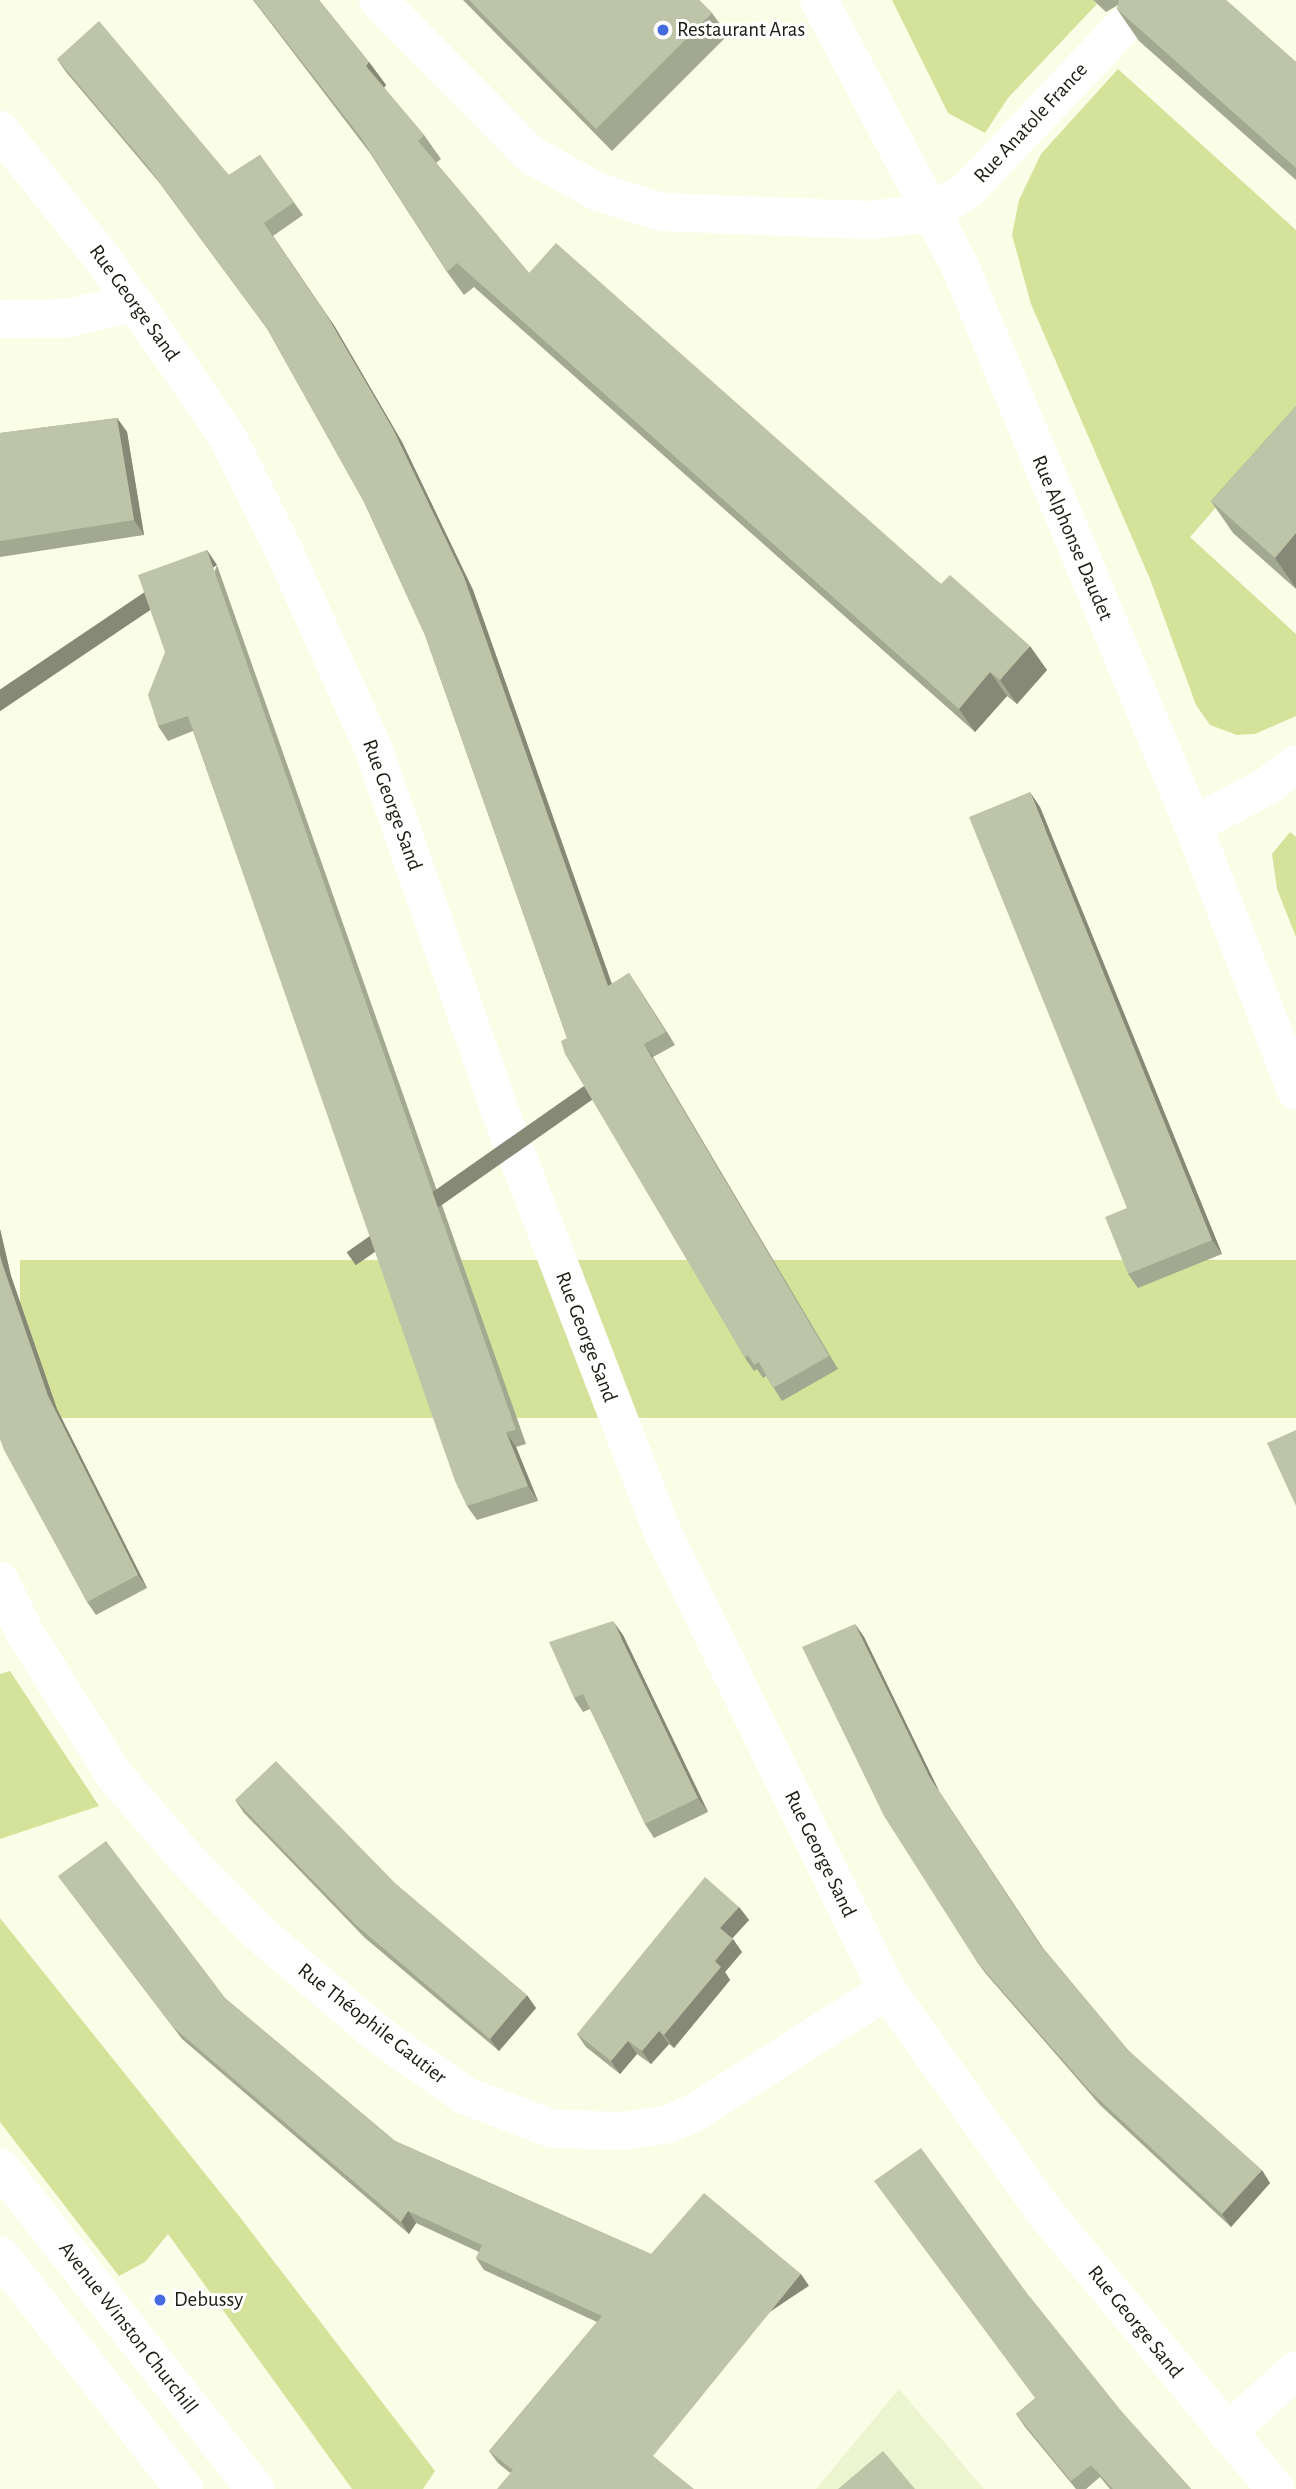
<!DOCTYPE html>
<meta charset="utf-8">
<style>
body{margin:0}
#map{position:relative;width:1296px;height:2489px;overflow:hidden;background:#fafee7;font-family:"Alegreya Sans",sans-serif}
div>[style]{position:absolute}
.built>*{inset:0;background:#edf5d0}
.green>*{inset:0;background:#d5e29a;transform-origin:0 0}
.minor>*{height:38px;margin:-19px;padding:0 19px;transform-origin:19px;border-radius:19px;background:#fff}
.major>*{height:38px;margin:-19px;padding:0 19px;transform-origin:19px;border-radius:19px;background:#fff}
.wall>*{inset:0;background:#a3a990}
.shaded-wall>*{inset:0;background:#858976;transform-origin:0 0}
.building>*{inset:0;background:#bec4a8}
.dots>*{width:19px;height:19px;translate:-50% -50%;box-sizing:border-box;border:4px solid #fff;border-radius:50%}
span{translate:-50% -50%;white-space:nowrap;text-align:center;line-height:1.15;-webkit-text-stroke:6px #fff;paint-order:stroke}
.poi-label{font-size:21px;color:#1b1d13}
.left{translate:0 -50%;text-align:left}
.street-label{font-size:21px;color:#1b1d13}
</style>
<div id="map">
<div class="built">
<div style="clip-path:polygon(899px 2389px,984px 2489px,816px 2489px)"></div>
</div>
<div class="green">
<div style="clip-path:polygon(892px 0,1093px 0,1097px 4px,1008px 98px,985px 133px,948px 113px)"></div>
<div style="clip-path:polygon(1118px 69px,1296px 230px,1296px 416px,1190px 537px,1296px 634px,1296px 716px,1255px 734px,1237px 735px,1210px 725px,1196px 705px,1150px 579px,1031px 304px,1012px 235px,1019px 200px,1041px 154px)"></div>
<div style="clip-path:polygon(1290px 832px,1296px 837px,1296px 937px,1277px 889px,1272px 854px)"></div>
<div style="left:1296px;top:1260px;width:158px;height:1276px;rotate:90deg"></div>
<div style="clip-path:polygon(10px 1671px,99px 1806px,0 1839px,0 1674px)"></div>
<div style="clip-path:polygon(0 1918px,239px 2216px,435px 2471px,423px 2489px,352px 2489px,168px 2234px,145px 2262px,119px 2276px,0 2122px)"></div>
</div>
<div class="minor">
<div style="left:378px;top:0;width:218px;rotate:45.4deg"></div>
<div style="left:531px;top:155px;width:77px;rotate:28.9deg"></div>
<div style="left:598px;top:192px;width:67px;rotate:17.4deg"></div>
<div style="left:662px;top:212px;width:149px;rotate:2.3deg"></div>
<div style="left:811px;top:218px;width:59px;rotate:1.9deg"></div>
<div style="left:870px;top:220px;width:63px;rotate:-6.3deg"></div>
<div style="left:933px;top:213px;width:42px;rotate:-33.3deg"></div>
<div style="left:968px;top:190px;width:226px;rotate:-46.6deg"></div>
<div style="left:819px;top:0;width:299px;rotate:62.1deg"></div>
<div style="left:959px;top:264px;width:608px;rotate:67.36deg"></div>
<div style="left:1193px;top:825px;width:285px;rotate:68.8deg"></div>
<div style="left:0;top:130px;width:159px;rotate:51.4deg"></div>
<div style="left:99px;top:254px;width:138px;rotate:54.5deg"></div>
<div style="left:179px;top:366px;width:89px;rotate:56deg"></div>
<div style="left:229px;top:440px;width:126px;rotate:63.6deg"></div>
<div style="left:285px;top:553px;width:214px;rotate:65.7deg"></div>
<div style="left:373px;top:748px;width:385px;rotate:70.7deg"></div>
<div style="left:500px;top:1111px;width:452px;rotate:68.9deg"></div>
<div style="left:663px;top:1533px;width:509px;rotate:63.89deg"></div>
<div style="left:887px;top:1990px;width:271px;rotate:54.6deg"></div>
<div style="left:1044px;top:2211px;width:362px;rotate:50.2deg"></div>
<div style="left:0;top:319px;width:69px;rotate:-0.8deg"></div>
<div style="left:69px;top:318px;width:65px;rotate:-13.4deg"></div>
<div style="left:1193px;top:825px;width:82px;rotate:-27.5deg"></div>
<div style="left:1266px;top:787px;width:38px;rotate:-37deg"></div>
<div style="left:0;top:1581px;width:58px;rotate:64.3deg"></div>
<div style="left:25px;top:1633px;width:169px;rotate:57.8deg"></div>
<div style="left:115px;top:1776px;width:106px;rotate:49.2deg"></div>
<div style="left:184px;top:1856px;width:106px;rotate:45.8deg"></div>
<div style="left:258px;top:1932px;width:159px;rotate:40.4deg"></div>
<div style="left:379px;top:2035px;width:104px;rotate:35.2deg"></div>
<div style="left:464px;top:2095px;width:95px;rotate:20.9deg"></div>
<div style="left:553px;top:2129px;width:70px;rotate:1.6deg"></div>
<div style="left:623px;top:2131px;width:46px;rotate:-8.8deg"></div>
<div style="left:668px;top:2124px;width:28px;rotate:-23deg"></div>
<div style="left:694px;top:2113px;width:229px;rotate:-32.5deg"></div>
<div style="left:1227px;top:2433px;width:93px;rotate:-42.4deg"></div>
</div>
<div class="major">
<div style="left:0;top:2167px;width:411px;rotate:51.6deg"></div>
<div style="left:0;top:2255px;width:298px;rotate:51.8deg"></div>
</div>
<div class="wall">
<div style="clip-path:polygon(253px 0,319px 0,369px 62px,386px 85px,384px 88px,424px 135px,441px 159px,436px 163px,529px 273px,941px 584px,1047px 670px,1017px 704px,1007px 696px,975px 732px,474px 287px,464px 295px,447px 272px,370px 153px)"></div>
<div style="clip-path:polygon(463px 0,699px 0,712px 13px,728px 35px,612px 151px)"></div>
<div style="clip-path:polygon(1093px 0,1226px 0,1296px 62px,1296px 180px,1139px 41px,1117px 9px,1118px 5px,1106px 12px)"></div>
<div style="clip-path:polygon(57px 59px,229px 175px,260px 155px,303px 215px,273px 236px,335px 327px,402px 442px,473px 590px,612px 984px,629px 973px,675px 1045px,653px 1057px,838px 1369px,782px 1401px,766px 1376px,763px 1378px,757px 1369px,754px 1371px,745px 1358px,567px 1038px,425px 635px,364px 502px,268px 330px,158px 181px,66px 72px)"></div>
<div style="clip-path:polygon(1296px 406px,1296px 589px,1233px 533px,1211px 501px)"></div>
<div style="clip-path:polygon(117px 418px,127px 432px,144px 535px,0 557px,0 433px)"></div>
<div style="clip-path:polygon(217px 565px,526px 1444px,516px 1447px,538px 1501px,477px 1520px,467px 1506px,193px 731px,168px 741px,158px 726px)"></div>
<div style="clip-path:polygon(1040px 807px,1222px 1254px,1138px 1288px,1128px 1274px,1127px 1208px)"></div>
<div style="clip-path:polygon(0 1229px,11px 1276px,57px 1409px,147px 1588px,96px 1615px,87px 1602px,0 1439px)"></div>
<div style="clip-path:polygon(855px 1624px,864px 1637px,939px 1791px,1043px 1948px,1128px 2050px,1270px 2183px,1231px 2227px,1100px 2105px,986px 1974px,977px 1962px)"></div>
<div style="clip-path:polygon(623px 1635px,708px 1812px,654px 1838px,645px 1824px,590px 1709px,583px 1712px,574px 1698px)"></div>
<div style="clip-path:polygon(235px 1800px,536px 2008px,499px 2051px,365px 1938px,244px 1813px)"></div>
<div style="clip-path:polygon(58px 1876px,226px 1999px,395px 2141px,651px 2254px,809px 2286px,510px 2473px,498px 2463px,489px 2451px,597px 2322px,484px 2270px,476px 2258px,479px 2252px,416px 2223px,409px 2234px,182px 2039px)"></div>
<div style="clip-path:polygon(739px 1907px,749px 1920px,732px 1938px,742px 1952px,725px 1972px,730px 1980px,674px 2048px,669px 2044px,651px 2064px,637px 2054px,620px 2074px,586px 2047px,577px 2034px)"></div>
<div style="clip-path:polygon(1029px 2296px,1121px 2411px,1191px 2489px,1110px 2489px,1100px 2477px,1086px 2489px,1076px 2489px,1025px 2427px,1016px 2414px,1035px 2399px)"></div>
</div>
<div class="shaded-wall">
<div style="clip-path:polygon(369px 62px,386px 85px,382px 90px,366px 66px)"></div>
<div style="clip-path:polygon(264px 223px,335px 327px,402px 442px,473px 590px,617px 999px,608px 986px)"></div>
<div style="clip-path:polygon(117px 418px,127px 432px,144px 535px,134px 520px)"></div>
<div style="clip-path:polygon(1296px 533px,1296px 588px,1275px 558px)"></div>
<div style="left:207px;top:550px;width:18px;height:933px;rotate:56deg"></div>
<div style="clip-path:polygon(1030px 646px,1047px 670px,1017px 704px,1000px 680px)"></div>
<div style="clip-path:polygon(990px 672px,1007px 696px,975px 732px,959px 709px)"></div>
<div style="clip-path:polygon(1030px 792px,1040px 807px,1222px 1254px,1212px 1240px)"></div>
<div style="clip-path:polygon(629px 973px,638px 987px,675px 1045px,666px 1032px)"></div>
<div style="left:644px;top:1044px;width:16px;height:363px;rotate:55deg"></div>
<div style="clip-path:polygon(0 1229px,11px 1276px,57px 1409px,147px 1588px,138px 1575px,48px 1396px,2px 1263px,0 1255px)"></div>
<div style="clip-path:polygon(506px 1432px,516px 1447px,538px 1501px,528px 1486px)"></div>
<div style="clip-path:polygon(613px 1621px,623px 1635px,708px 1812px,698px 1798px)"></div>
<div style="clip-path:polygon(855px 1624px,864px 1637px,939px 1791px,930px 1778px)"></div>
<div style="clip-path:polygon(739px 1907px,749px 1920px,730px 1941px,720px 1928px)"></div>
<div style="clip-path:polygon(733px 1939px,742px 1952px,725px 1972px,730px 1980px,674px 2048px,664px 2035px,715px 1961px)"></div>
<div style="clip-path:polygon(527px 1995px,536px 2008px,499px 2051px,490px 2039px)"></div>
<div style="clip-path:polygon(659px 2031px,669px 2044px,651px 2064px,642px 2051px)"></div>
<div style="clip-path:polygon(628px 2041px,637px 2054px,620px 2074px,611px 2061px)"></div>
<div style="clip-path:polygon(1262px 2170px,1270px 2183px,1231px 2227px,1222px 2214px)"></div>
<div style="clip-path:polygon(408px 2211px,416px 2223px,409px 2234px,401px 2222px)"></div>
<div style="left:801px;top:2274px;width:14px;height:235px;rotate:56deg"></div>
</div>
<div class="building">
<div style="clip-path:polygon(254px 0,319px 0,369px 62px,366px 66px,424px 135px,418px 141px,529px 273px,556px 243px,941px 584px,950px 575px,1030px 646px,1000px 680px,990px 672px,959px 709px,457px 263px,447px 272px,362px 139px)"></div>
<div style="clip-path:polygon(469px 0,699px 0,712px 13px,596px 129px)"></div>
<div style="clip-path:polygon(1119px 0,1226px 0,1296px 62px,1296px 168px,1117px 9px)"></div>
<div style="clip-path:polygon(99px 21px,229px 175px,260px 155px,294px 202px,264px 223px,326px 314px,393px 429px,464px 577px,608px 986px,629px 973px,666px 1032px,644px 1044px,829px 1356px,773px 1388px,759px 1362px,754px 1365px,748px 1355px,745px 1358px,565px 1054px,561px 1041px,567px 1038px,425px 635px,364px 502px,266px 327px,149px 168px,57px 59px)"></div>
<div style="clip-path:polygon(1296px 406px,1296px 533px,1275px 558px,1211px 501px)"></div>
<div style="clip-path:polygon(117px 418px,134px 520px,0 541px,0 433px)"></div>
<div style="clip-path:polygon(207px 550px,516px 1430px,506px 1432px,528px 1486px,467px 1506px,455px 1481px,188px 716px,158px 726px,148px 695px,165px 652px,138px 575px)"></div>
<div style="clip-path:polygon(1030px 792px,1212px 1240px,1128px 1274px,1105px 1217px,1127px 1208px,969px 817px)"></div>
<div style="clip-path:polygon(0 1255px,2px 1263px,48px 1396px,138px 1575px,87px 1602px,4px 1450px,0 1439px)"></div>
<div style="clip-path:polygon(1296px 1430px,1296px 1506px,1267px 1443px)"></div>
<div style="clip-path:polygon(613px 1621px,698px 1798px,645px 1824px,583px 1694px,574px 1698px,549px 1642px)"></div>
<div style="clip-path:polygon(855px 1624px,930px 1778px,1040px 1945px,1128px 2050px,1262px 2170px,1222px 2214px,1091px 2092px,977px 1962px,884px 1816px,802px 1647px)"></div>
<div style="clip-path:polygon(276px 1761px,395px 1883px,527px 1995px,490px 2039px,356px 1925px,235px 1800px)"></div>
<div style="clip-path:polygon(106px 1841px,226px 1999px,395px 2141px,651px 2254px,704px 2193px,801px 2274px,653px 2456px,694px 2489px,497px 2489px,513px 2470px,489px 2451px,602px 2316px,476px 2258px,482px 2245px,408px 2211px,401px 2222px,173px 2027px,58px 1876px)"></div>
<div style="clip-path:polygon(705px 1877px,739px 1907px,720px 1928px,733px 1939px,715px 1961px,721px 1967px,664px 2035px,659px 2031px,642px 2051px,628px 2041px,611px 2061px,577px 2034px)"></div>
<div style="clip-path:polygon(921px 2148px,1029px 2296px,1121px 2411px,1191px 2489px,1113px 2489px,1091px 2465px,1071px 2481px,1016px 2414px,1035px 2398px,874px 2181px)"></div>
<div style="clip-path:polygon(883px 2451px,915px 2489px,838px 2489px)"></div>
</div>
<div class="dots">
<div style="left:663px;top:30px;background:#456cde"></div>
<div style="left:160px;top:2300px;background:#456cde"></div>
</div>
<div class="poi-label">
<span class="left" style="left:677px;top:30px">Restaurant Aras</span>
<span class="left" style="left:174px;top:2300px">Debussy</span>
</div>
<div class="street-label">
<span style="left:1031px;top:123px;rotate:-47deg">Rue Anatole France</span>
<span style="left:134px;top:303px;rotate:54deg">Rue George Sand</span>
<span style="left:1072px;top:538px;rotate:67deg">Rue Alphonse Daudet</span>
<span style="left:392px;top:805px;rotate:70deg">Rue George Sand</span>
<span style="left:586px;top:1337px;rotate:69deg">Rue George Sand</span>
<span style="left:820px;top:1854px;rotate:64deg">Rue George Sand</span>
<span style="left:372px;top:2024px;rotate:38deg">Rue Théophile Gautier</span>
<span style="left:1135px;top:2322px;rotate:51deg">Rue George Sand</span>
<span style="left:128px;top:2328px;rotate:52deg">Avenue Winston Churchill</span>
</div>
</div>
